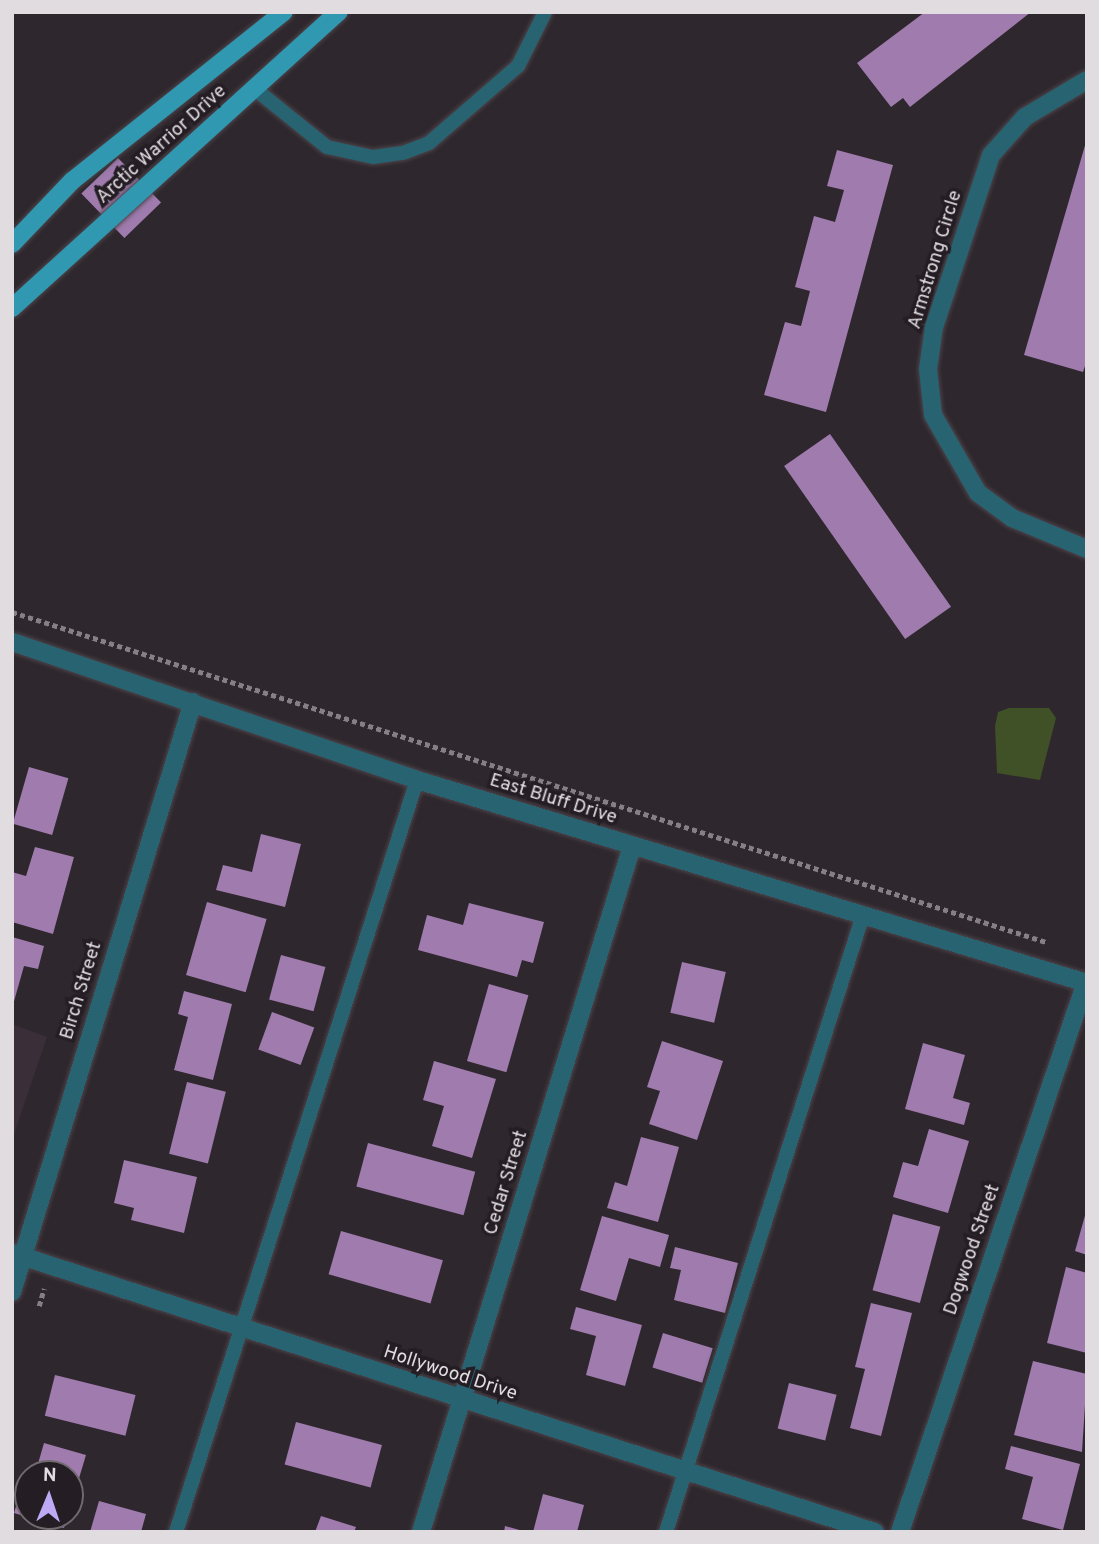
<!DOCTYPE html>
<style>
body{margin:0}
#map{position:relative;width:1099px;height:1544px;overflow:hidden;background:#2e272d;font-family:Overpass,sans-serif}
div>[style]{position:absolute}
.built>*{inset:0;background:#3a2e39}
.green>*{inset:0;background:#405027}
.building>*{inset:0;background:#9f7bae;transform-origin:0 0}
.path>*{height:4.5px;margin-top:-2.25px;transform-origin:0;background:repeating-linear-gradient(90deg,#868085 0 5px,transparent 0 8.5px)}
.roads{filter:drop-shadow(0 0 2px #4b444a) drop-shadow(0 0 2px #4b444a)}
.service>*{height:14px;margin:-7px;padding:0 7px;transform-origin:7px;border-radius:7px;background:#286372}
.minor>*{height:18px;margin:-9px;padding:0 9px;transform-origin:9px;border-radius:9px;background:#286372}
.tertiary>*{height:18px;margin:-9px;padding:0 9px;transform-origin:9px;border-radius:9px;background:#286372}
.primary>*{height:18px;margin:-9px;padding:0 9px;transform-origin:9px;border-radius:9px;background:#3098b0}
span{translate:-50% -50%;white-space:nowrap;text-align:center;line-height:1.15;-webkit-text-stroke:7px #241e24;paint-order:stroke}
.street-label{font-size:19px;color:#e1dce0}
.frame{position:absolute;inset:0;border:14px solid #e1dce0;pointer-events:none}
.north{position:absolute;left:14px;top:1460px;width:70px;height:70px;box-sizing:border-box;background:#241e24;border:2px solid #706a6f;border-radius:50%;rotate:2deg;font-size:19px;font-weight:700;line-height:28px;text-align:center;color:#e1dce0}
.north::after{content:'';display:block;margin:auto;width:24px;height:32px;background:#bea9f5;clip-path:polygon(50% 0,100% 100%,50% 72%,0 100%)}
</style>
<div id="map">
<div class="built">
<div style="clip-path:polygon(12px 1024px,47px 1037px,12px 1140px)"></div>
</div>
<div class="green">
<div style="clip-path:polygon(1009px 708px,1049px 708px,1056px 718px,1040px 780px,997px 773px,995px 726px,998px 712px)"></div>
</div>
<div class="building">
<div style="clip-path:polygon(925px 12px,1031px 12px,910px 107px,903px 98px,891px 107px,857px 63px)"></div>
<div style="clip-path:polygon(1086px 142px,1087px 360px,1083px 372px,1024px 355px)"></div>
<div style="clip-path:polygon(837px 150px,893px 165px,826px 412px,764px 395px,785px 322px,801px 326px,810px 291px,795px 287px,814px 216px,835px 222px,844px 190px,827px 186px)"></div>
<div style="left:118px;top:158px;width:62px;height:51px;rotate:46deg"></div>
<div style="left:830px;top:434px;width:211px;height:56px;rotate:55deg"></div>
<div style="left:29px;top:767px;width:41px;height:59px;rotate:16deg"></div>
<div style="clip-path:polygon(261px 834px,301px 844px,285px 907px,216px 890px,223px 865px,252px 872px)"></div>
<div style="clip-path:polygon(35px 847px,74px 857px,53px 934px,12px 922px,12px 872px,26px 876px)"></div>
<div style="left:207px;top:902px;width:62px;height:76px;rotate:16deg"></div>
<div style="clip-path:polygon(469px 903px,544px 922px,533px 963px,522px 960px,517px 977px,418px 950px,427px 915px,463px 925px)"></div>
<div style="clip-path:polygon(12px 937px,44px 946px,38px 969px,24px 966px,13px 1005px)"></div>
<div style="left:281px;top:955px;width:46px;height:46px;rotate:15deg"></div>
<div style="left:682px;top:962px;width:45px;height:52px;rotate:13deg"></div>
<div style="left:489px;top:984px;width:41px;height:80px;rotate:16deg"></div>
<div style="clip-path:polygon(184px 991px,232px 1004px,213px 1080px,174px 1070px,188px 1017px,178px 1014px)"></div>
<div style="left:272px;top:1012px;width:45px;height:40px;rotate:20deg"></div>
<div style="clip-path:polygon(662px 1041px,723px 1061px,697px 1140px,649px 1124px,660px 1091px,647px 1087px)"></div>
<div style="clip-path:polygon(923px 1043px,965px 1055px,953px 1098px,970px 1103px,964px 1125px,905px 1109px)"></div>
<div style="clip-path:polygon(434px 1061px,496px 1079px,472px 1158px,432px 1146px,444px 1106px,423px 1100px)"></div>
<div style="left:187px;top:1082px;width:40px;height:74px;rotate:14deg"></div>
<div style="clip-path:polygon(929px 1129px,969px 1141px,948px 1213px,893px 1197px,903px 1162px,918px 1166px)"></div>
<div style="clip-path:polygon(641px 1137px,679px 1147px,658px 1222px,607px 1208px,615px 1182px,627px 1186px)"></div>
<div style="left:368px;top:1143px;width:111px;height:45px;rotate:15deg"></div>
<div style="clip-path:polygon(124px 1160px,197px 1177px,184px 1233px,131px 1220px,134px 1208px,114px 1203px)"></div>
<div style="clip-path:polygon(1086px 1212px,1087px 1212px,1087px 1255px,1075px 1251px)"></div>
<div style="left:893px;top:1214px;width:49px;height:79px;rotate:15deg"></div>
<div style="clip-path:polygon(602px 1216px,669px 1235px,660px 1267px,629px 1258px,616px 1301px,580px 1290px)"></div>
<div style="left:341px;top:1231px;width:106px;height:45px;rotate:16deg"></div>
<div style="clip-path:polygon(675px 1247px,738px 1263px,725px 1313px,674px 1300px,681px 1270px,670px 1268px)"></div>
<div style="clip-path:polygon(1066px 1267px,1087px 1273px,1087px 1353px,1047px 1343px)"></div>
<div style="clip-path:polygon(871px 1303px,912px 1313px,881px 1436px,850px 1428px,865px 1369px,855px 1367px)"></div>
<div style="clip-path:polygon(576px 1307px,642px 1325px,625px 1386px,586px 1375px,596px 1336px,570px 1329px)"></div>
<div style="left:663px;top:1333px;width:52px;height:36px;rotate:17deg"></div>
<div style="clip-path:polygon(1033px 1361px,1087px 1374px,1082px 1452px,1014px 1435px)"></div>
<div style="left:55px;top:1375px;width:83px;height:42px;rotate:14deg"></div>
<div style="left:789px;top:1383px;width:49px;height:47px;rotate:14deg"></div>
<div style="left:296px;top:1422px;width:89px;height:44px;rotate:15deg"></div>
<div style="clip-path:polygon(44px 1443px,86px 1455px,71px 1505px,70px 1474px,35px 1474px)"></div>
<div style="clip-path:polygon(1011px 1446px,1080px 1464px,1063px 1530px,1022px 1519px,1033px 1477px,1005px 1469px)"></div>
<div style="clip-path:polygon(21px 1490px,28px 1492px,28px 1516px,67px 1516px,64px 1528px,14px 1513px)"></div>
<div style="clip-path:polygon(543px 1494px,584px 1505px,577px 1532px,533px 1532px)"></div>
<div style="clip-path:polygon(99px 1501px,146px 1514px,141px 1532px,90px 1532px)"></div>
<div style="clip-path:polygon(321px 1516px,356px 1527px,354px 1532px,315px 1532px)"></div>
<div style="clip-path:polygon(505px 1526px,523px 1531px,523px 1532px,504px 1532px)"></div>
</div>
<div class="path">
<div style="left:12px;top:612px;width:1085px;rotate:17.7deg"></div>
<div style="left:39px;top:1306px;width:18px;rotate:-74deg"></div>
</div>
<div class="roads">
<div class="service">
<div style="left:255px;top:89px;width:92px;rotate:38.9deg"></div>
<div style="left:327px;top:147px;width:47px;rotate:12.3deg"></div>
<div style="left:373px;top:157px;width:30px;rotate:-8deg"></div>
<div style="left:403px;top:153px;width:28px;rotate:-21deg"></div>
<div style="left:429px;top:143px;width:118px;rotate:-40.9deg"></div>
<div style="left:518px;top:66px;width:60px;rotate:-63.4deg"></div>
<div style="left:176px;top:1532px;width:790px;rotate:-72.23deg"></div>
<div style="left:666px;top:1532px;width:648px;rotate:-72.29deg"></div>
</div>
<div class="minor">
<div style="left:1087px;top:80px;width:72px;rotate:149.2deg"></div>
<div style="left:1025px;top:117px;width:51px;rotate:131.8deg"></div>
<div style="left:991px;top:155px;width:181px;rotate:108.3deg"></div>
<div style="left:934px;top:327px;width:42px;rotate:98.1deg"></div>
<div style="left:928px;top:369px;width:46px;rotate:83.8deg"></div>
<div style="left:933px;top:415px;width:90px;rotate:60deg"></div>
<div style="left:978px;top:493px;width:42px;rotate:36.3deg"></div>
<div style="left:1012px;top:518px;width:81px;rotate:22.5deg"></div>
<div style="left:12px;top:1253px;width:907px;rotate:17.92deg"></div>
<div style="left:12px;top:1292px;width:617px;rotate:-72.95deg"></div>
<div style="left:421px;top:1532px;width:718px;rotate:-72.9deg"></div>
<div style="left:900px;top:1532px;width:581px;rotate:-71.32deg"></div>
</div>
<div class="tertiary">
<div style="left:12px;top:642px;width:428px;rotate:18.8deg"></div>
<div style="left:417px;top:780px;width:700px;rotate:16.86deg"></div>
</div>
<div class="primary">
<div style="left:12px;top:244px;width:87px;rotate:-46.4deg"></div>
<div style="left:72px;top:181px;width:271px;rotate:-38.6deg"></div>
<div style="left:12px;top:308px;width:441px;rotate:-42.2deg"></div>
</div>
</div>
<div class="street-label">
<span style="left:162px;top:145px;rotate:-42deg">Arctic Warrior Drive</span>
<span style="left:936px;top:260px;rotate:-73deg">Armstrong Circle</span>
<span style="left:553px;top:800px;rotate:17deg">East Bluff Drive</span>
<span style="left:82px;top:991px;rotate:-73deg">Birch Street</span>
<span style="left:507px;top:1183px;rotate:-73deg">Cedar Street</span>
<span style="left:973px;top:1250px;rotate:-71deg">Dogwood Street</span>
<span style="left:450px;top:1374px;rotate:18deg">Hollywood Drive</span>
</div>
<div class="frame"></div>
<div class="north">N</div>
</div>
